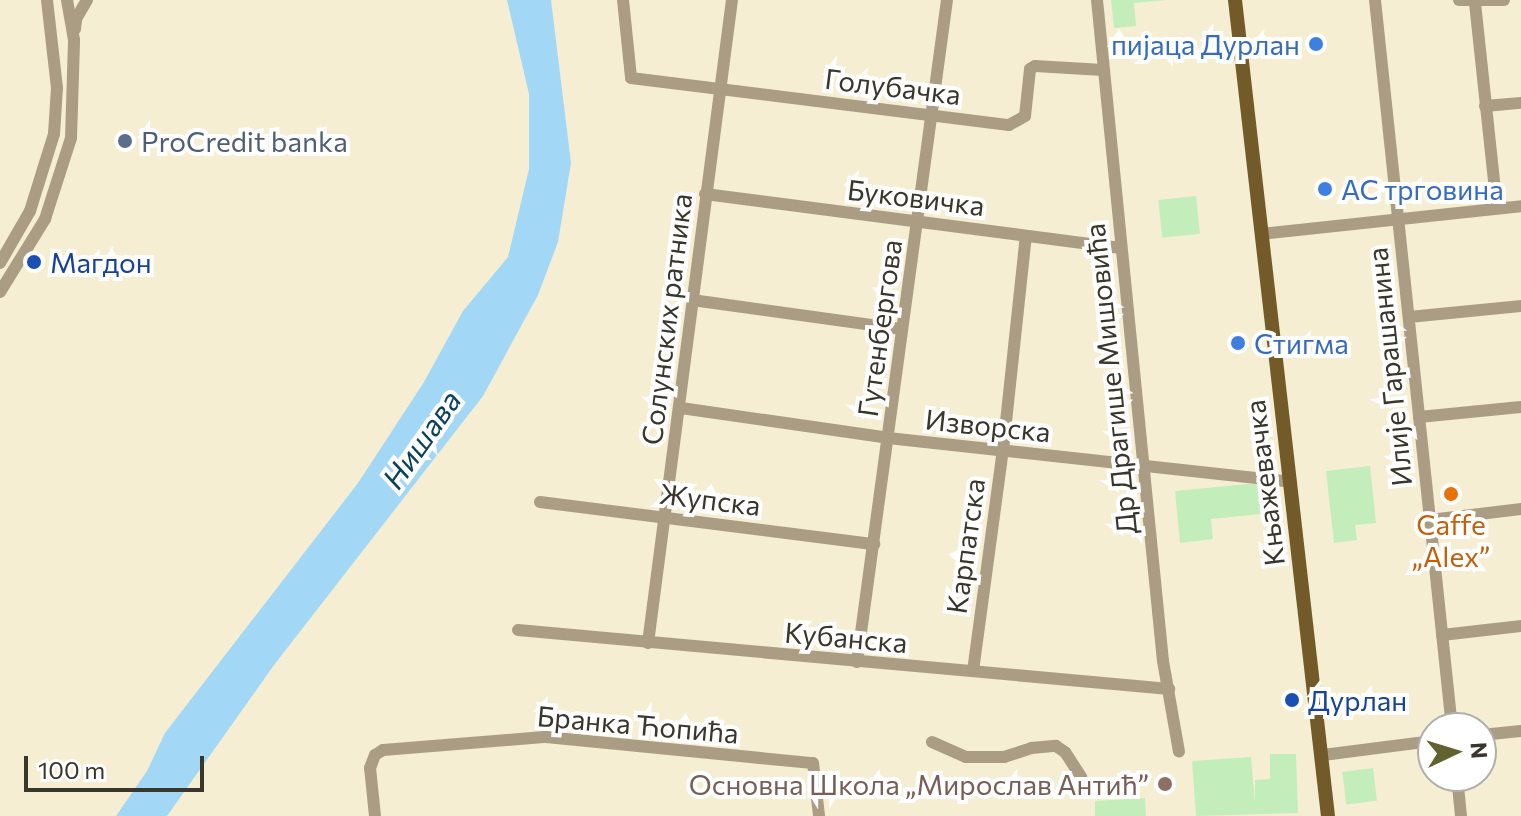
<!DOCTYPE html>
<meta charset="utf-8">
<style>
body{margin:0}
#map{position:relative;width:1521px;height:816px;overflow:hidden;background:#f5eed3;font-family:Commissioner,sans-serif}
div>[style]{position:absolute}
.green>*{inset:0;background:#c3eebc;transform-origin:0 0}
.water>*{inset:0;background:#a3d7f6}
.minor>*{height:12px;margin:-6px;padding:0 6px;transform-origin:6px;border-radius:6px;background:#ab9d84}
.major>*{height:14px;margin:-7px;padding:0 7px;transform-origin:7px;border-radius:7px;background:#735a29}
.dots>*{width:22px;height:22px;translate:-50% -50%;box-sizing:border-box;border:4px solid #fff;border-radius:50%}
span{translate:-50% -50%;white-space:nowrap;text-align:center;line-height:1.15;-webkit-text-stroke:8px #fff;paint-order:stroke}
.shop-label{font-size:28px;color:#366cbe}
.right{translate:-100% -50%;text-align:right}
.left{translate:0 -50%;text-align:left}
.street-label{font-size:28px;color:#39362b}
.service-label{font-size:28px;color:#4e5e75}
.transit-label{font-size:28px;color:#164399}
.food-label{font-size:28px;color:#c56008}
.education-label{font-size:28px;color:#785e54}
.water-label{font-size:30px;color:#0a415b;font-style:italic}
.north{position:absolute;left:1417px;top:712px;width:80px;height:80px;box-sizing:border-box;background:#fff;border:2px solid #b0afaa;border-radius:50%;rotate:86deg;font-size:22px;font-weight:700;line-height:32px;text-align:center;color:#39362b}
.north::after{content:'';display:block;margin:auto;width:28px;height:36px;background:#61622f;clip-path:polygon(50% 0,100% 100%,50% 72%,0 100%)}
.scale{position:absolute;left:24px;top:756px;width:180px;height:36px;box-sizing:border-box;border:4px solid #39362b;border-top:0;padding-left:10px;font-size:24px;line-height:28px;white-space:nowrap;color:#39362b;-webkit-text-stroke:6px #fff;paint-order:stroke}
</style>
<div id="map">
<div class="green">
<div style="clip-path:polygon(1111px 0,1167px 0,1134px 3px,1136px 26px,1114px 28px)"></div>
<div style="left:1196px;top:196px;width:38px;height:38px;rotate:84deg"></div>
<div style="clip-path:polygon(1370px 466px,1376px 523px,1355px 525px,1357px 540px,1334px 543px,1326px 471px)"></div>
<div style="clip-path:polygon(1258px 483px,1261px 514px,1211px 519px,1213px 539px,1180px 543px,1175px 491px)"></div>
<div style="clip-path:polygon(1270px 754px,1296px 754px,1298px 813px,1196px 816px,1192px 761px,1251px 757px,1255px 802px,1255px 780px,1270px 779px)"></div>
<div style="left:1373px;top:768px;width:33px;height:31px;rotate:83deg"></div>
<div style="clip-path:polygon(1145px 798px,1146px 816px,1095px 816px,1095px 801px)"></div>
</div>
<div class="water">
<div style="clip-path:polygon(507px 0,551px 0,571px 163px,558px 242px,538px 295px,483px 396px,274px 665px,167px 816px,116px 816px,147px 771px,165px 733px,358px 483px,424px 382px,463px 311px,508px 257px,529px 169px,529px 94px)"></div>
</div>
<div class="minor">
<div style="left:623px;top:0;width:78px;rotate:84.1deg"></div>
<div style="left:631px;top:78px;width:381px;rotate:7.1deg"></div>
<div style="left:1009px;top:125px;width:18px;rotate:-29deg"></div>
<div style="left:1025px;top:116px;width:47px;rotate:-83.9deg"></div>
<div style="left:1030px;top:69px;width:6px;rotate:-31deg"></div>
<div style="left:1035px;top:66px;width:68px;rotate:3.4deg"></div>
<div style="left:1097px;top:0;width:664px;rotate:84.3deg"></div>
<div style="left:1163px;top:661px;width:92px;rotate:80deg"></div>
<div style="left:1375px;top:0;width:732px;rotate:83.96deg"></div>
<div style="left:1459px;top:0;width:45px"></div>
<div style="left:1475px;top:3px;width:206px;rotate:83.9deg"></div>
<div style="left:75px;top:29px;width:10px;rotate:-84deg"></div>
<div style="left:76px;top:19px;width:22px;rotate:-60deg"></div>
<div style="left:1485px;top:106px;width:36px;rotate:-5deg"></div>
<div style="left:705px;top:194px;width:419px;rotate:7.4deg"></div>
<div style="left:1261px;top:234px;width:262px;rotate:-6.1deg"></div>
<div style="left:0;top:263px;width:60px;rotate:-60deg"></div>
<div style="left:30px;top:211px;width:81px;rotate:-72.7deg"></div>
<div style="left:54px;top:134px;width:46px;rotate:-86.3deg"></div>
<div style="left:57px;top:88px;width:89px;rotate:-96.5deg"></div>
<div style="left:0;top:292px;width:86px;rotate:-58.3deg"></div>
<div style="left:45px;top:219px;width:85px;rotate:-72.2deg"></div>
<div style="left:71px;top:138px;width:98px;rotate:-88.2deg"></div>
<div style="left:74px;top:40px;width:41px;rotate:-99.9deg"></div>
<div style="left:692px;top:300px;width:212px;rotate:7.9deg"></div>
<div style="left:1409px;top:317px;width:113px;rotate:-5.6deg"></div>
<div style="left:681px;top:408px;width:209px;rotate:8.2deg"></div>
<div style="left:888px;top:438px;width:405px;rotate:6.2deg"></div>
<div style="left:1419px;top:417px;width:102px;rotate:-5.6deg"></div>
<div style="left:540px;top:502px;width:337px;rotate:7.2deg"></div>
<div style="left:1430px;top:520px;width:92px;rotate:-6.9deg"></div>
<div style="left:518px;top:630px;width:654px;rotate:5.18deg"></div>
<div style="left:1442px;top:635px;width:80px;rotate:-6.5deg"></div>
<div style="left:648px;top:643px;width:648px;rotate:-82.56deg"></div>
<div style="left:857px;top:662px;width:668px;rotate:-82.26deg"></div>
<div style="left:973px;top:671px;width:223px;rotate:-82.3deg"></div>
<div style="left:1003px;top:450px;width:215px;rotate:-83.9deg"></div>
<div style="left:1481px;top:735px;width:40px;rotate:-5.7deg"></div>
<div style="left:932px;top:742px;width:37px;rotate:24deg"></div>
<div style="left:966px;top:757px;width:38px"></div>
<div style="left:1004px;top:757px;width:28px;rotate:-18deg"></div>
<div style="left:1031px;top:748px;width:25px;rotate:-5deg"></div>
<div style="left:1056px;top:746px;width:11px;rotate:34deg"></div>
<div style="left:1065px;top:752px;width:30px;rotate:57deg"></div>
<div style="left:1323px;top:755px;width:111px;rotate:-7.3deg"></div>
<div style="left:1457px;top:776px;width:40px;rotate:84.3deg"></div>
<div style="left:375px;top:816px;width:48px;rotate:-95.9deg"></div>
<div style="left:370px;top:768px;width:14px;rotate:-69deg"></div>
<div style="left:375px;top:755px;width:9px;rotate:-32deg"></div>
<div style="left:383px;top:750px;width:164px;rotate:-4.6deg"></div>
<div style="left:546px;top:737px;width:268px;rotate:5.6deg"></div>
<div style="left:813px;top:763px;width:53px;rotate:83.5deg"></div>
</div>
<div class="major">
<div style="left:1235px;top:0;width:821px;rotate:83.5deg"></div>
</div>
<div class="dots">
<div style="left:1316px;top:44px;background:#3f7fe0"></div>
<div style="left:125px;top:141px;background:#5c6f8a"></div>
<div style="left:1325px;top:189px;background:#3f7fe0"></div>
<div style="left:34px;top:262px;background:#1a4fb4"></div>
<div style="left:1238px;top:343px;background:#3f7fe0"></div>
<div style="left:1451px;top:494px;background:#e8710a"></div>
<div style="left:1292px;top:700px;background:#1a4fb4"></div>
<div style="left:1165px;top:784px;background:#8d6e63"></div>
</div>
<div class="shop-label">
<span class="right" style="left:1300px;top:44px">пијаца Дурлан</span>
<span class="left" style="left:1341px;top:189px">АС трговина</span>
<span class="left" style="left:1254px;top:343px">Стигма</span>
</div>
<div class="street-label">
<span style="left:893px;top:86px;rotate:7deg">Голубачка</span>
<span style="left:916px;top:197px;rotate:7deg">Буковичка</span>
<span style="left:666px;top:319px;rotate:-83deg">Солунских ратника</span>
<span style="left:879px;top:328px;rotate:-82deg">Гутенбергова</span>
<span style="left:1389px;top:367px;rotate:-96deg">Илије Гарашанина</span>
<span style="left:1110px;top:379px;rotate:-96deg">Др Драгише Мишовића</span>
<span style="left:988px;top:425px;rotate:6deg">Изворска</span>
<span style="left:1264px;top:483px;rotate:-97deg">Књажевачка</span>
<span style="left:710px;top:499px;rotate:7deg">Жупска</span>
<span style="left:965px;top:546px;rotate:-82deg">Карпатска</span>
<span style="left:846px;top:637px;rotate:5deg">Кубанска</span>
<span style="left:638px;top:724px;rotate:5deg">Бранка Ћопића</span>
</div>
<div class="service-label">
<span class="left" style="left:141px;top:141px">ProCredit banka</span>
</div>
<div class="transit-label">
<span class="left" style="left:50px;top:262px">Магдон</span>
<span class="left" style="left:1308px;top:700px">Дурлан</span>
</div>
<div class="food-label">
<span style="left:1451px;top:540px">Caffe<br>„Alex”</span>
</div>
<div class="education-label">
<span class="right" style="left:1149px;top:784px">Основна Школа „Мирослав Антић”</span>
</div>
<div class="water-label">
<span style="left:421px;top:439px;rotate:-55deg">Нишава</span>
</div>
<div class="north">N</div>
<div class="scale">100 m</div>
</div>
